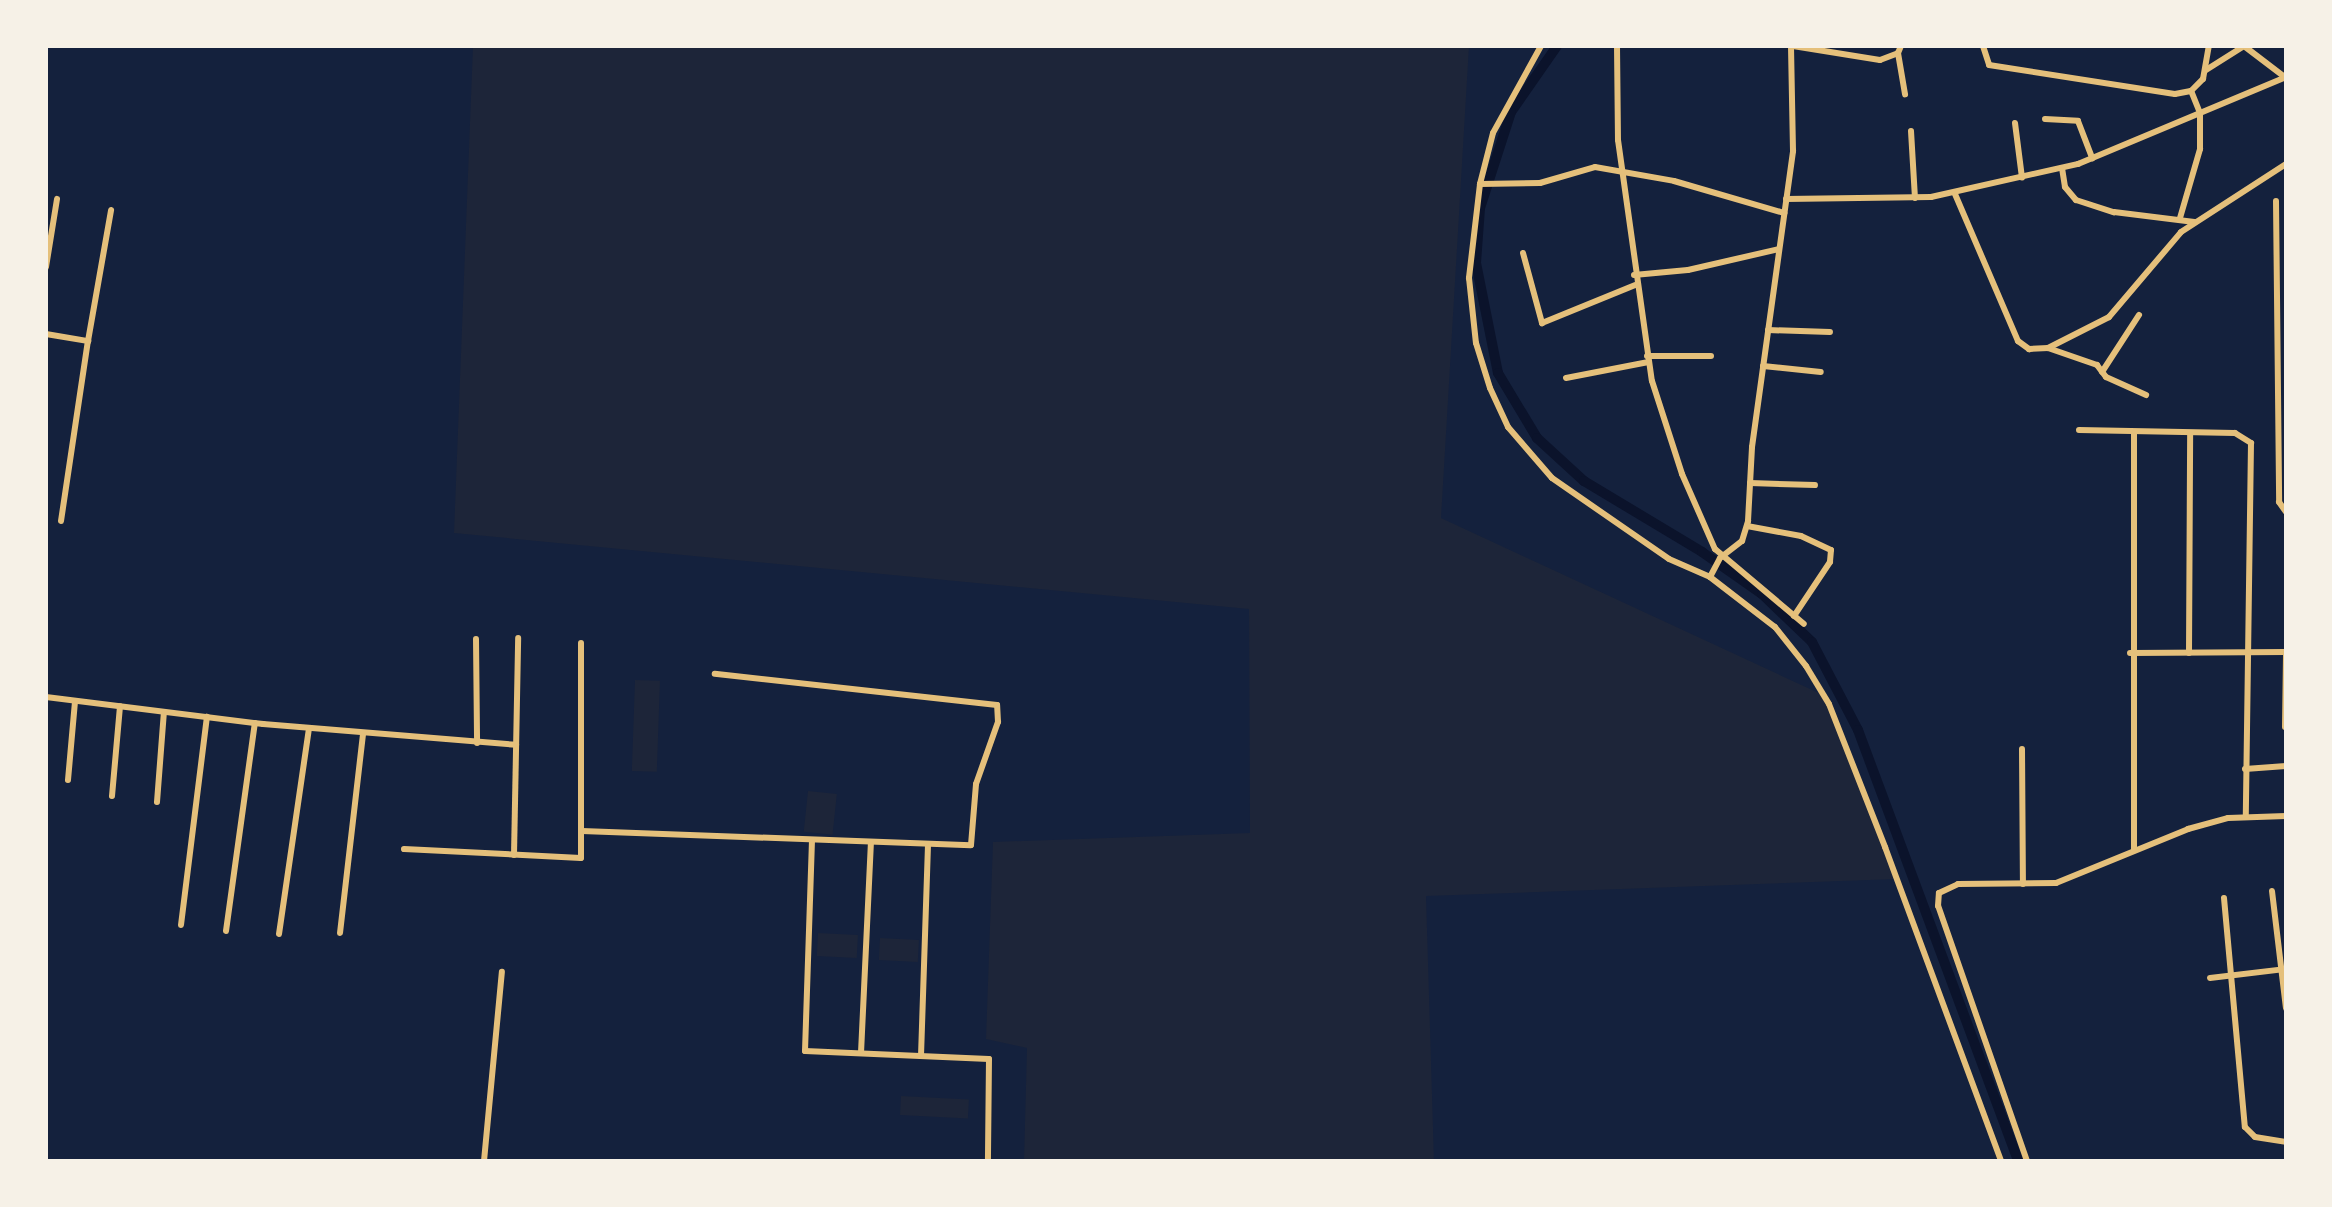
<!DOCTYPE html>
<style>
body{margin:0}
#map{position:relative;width:2332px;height:1207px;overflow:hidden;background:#14213d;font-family:"Exo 2",sans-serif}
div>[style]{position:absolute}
.green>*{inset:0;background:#1d2539;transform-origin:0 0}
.canal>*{height:10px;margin:-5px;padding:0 5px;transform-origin:5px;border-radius:5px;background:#0b132b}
.minor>*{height:6px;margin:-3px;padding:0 3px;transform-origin:3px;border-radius:3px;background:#e5c07b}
span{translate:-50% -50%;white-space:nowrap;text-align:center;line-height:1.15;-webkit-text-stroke:6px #f6f1e7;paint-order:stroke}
.frame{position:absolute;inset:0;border:48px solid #f6f1e7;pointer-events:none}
</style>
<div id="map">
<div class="green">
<div style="clip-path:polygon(473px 46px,1469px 46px,1441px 518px,1823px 695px,1897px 879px,1426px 896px,1434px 1161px,1024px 1161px,1027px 1048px,986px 1039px,993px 842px,1250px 833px,1249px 609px,454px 533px)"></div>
<div style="left:635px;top:680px;width:25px;height:91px;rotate:2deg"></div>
<div style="left:808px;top:791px;width:29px;height:41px;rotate:6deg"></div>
<div style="left:818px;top:933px;width:40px;height:23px;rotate:3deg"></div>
<div style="left:880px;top:938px;width:39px;height:22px;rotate:3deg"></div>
<div style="left:901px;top:1096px;width:68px;height:19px;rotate:3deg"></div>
</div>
<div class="canal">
<div style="left:1557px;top:46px;width:80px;rotate:124.9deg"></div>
<div style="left:1511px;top:112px;width:101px;rotate:107.9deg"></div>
<div style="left:1480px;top:208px;width:55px;rotate:94.2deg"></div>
<div style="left:1476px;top:263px;width:112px;rotate:78.7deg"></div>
<div style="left:1498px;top:373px;width:76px;rotate:59deg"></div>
<div style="left:1537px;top:438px;width:64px;rotate:42.5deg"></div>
<div style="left:1584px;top:481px;width:138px;rotate:31deg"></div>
<div style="left:1702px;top:552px;width:73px;rotate:35deg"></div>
<div style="left:1762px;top:594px;width:69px;rotate:43.8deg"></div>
<div style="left:1812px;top:642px;width:99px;rotate:62.4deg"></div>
<div style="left:1858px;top:730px;width:460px;rotate:69.6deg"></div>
</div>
<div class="minor">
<div style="left:1541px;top:46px;width:99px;rotate:118.9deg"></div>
<div style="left:1493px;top:133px;width:53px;rotate:104.3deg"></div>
<div style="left:1480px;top:184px;width:95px;rotate:96.7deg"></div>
<div style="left:1469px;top:278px;width:65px;rotate:83.9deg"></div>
<div style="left:1476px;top:343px;width:47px;rotate:72.7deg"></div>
<div style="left:1490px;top:388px;width:43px;rotate:65.2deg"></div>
<div style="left:1508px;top:427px;width:67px;rotate:49.2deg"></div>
<div style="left:1552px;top:478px;width:142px;rotate:34.7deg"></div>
<div style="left:1669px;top:559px;width:45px;rotate:23.7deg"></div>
<div style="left:1710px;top:577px;width:82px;rotate:37.6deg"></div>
<div style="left:1775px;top:627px;width:50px;rotate:51.5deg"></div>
<div style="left:1806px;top:666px;width:44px;rotate:58.8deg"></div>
<div style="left:1829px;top:704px;width:154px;rotate:68.6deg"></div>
<div style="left:1885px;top:847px;width:335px;rotate:69.7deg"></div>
<div style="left:1617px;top:46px;width:94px;rotate:89.4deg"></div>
<div style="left:1618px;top:140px;width:243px;rotate:82deg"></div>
<div style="left:1652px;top:381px;width:98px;rotate:72.1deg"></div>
<div style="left:1682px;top:474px;width:82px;rotate:66.3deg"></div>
<div style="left:1715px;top:549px;width:116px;rotate:40.1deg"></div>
<div style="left:1793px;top:46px;width:88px;rotate:9.1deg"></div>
<div style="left:1880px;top:60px;width:19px;rotate:-21deg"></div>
<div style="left:1898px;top:53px;width:8px;rotate:-67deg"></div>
<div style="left:1983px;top:46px;width:20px;rotate:72deg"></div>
<div style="left:1989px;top:65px;width:188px;rotate:8.9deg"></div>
<div style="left:2175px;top:94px;width:16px;rotate:-11deg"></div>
<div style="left:2191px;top:91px;width:17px;rotate:-45deg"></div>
<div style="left:2203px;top:79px;width:34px;rotate:-80deg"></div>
<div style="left:2244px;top:46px;width:53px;rotate:37.3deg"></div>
<div style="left:1898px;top:53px;width:42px;rotate:80.3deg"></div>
<div style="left:2206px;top:70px;width:45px;rotate:-32.3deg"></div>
<div style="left:2045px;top:119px;width:33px;rotate:3deg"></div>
<div style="left:2078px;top:121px;width:40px;rotate:69deg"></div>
<div style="left:2015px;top:123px;width:55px;rotate:82.7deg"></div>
<div style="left:1911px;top:131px;width:67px;rotate:86.6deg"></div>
<div style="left:2062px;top:168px;width:19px;rotate:81deg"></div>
<div style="left:2065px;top:187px;width:17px;rotate:50deg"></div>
<div style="left:2076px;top:200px;width:40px;rotate:18deg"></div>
<div style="left:2114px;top:212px;width:81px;rotate:7.1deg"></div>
<div style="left:1480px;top:184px;width:60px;rotate:-1deg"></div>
<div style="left:1540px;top:183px;width:57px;rotate:-16.2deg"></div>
<div style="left:1595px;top:167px;width:80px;rotate:10deg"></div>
<div style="left:1674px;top:181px;width:115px;rotate:16.2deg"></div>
<div style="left:1955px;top:194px;width:160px;rotate:66.8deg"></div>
<div style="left:2018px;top:341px;width:14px;rotate:36deg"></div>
<div style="left:2029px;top:349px;width:19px;rotate:-3deg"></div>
<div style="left:2048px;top:348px;width:68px;rotate:-26.9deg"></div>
<div style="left:2109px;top:317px;width:111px;rotate:-49.7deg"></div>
<div style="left:2181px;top:232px;width:125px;rotate:-32.9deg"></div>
<div style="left:1786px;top:199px;width:145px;rotate:-0.8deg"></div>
<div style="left:1931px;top:197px;width:151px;rotate:-12.7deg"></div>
<div style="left:2078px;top:164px;width:225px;rotate:-22.7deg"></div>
<div style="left:2276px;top:201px;width:301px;rotate:89.4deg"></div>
<div style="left:2279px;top:502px;width:12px;rotate:55deg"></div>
<div style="left:2180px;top:218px;width:72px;rotate:-73.8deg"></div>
<div style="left:2200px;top:149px;width:36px;rotate:-90deg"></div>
<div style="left:2200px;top:113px;width:24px;rotate:-112deg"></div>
<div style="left:1523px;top:253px;width:73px;rotate:74.8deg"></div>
<div style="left:1542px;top:323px;width:100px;rotate:-22.2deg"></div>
<div style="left:46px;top:267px;width:69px;rotate:-80.8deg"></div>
<div style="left:1634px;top:275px;width:54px;rotate:-5.3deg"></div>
<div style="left:1688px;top:270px;width:93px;rotate:-13deg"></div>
<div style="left:1768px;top:330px;width:62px;rotate:1.8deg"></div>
<div style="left:46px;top:334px;width:43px;rotate:9.5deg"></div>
<div style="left:88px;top:341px;width:133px;rotate:-80deg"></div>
<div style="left:2048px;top:348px;width:52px;rotate:19.1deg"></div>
<div style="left:2097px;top:365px;width:15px;rotate:53deg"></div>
<div style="left:2106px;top:377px;width:44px;rotate:24.2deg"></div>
<div style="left:1647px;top:356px;width:64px"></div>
<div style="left:1763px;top:366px;width:58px;rotate:5.9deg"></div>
<div style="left:2102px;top:372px;width:68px;rotate:-57deg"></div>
<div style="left:1566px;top:378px;width:84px;rotate:-11deg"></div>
<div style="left:2079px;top:430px;width:156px;rotate:1.1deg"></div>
<div style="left:2235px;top:433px;width:19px;rotate:32deg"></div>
<div style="left:2251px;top:443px;width:373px;rotate:90.8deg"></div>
<div style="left:2134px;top:433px;width:416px;rotate:90deg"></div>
<div style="left:1750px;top:483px;width:65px;rotate:1.8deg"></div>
<div style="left:61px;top:521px;width:182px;rotate:-81.5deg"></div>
<div style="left:1747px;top:526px;width:55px;rotate:10.5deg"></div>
<div style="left:1801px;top:536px;width:33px;rotate:25deg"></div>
<div style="left:1831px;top:550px;width:12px;rotate:95deg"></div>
<div style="left:1830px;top:562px;width:65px;rotate:123.7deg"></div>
<div style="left:1710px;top:577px;width:21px;rotate:-62deg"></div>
<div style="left:1720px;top:558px;width:28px;rotate:-38deg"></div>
<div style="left:1742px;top:541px;width:21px;rotate:-73deg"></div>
<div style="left:1748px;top:521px;width:74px;rotate:-86.9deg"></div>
<div style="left:1752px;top:447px;width:299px;rotate:-82.1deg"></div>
<div style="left:1793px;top:151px;width:105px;rotate:-91.1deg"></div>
<div style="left:476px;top:639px;width:104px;rotate:89.4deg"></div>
<div style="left:2130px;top:653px;width:156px;rotate:-0.4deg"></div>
<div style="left:2189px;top:653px;width:218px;rotate:-89.7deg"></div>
<div style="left:46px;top:697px;width:219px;rotate:7.1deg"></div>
<div style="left:263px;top:724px;width:254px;rotate:4.7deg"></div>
<div style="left:2285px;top:727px;width:74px;rotate:-89.2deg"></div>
<div style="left:2022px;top:749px;width:135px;rotate:89.6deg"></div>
<div style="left:2245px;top:769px;width:41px;rotate:-4.2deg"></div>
<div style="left:68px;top:780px;width:79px;rotate:-84.9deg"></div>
<div style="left:112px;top:796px;width:90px;rotate:-84.9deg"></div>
<div style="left:157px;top:802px;width:90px;rotate:-85.6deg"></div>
<div style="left:582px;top:831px;width:389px;rotate:2.1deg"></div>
<div style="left:971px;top:845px;width:61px;rotate:-85.3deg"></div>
<div style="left:976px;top:784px;width:66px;rotate:-70.5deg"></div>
<div style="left:998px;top:722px;width:17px;rotate:-93deg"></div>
<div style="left:997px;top:705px;width:284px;rotate:-173.7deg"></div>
<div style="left:812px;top:840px;width:211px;rotate:91.9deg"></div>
<div style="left:805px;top:1051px;width:184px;rotate:2.5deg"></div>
<div style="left:989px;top:1059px;width:102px;rotate:90.6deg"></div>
<div style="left:404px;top:849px;width:177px;rotate:2.9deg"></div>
<div style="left:581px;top:858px;width:215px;rotate:-90deg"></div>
<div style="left:514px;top:855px;width:217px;rotate:-88.9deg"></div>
<div style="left:2272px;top:891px;width:118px;rotate:83.2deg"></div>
<div style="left:2224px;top:898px;width:230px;rotate:84.8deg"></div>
<div style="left:2245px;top:1127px;width:14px;rotate:45deg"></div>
<div style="left:2255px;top:1137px;width:31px;rotate:9deg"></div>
<div style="left:181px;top:925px;width:210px;rotate:-82.9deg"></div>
<div style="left:226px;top:931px;width:210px;rotate:-82.1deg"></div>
<div style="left:340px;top:933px;width:200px;rotate:-83.4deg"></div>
<div style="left:279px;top:934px;width:208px;rotate:-81.7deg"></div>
<div style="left:2210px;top:978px;width:77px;rotate:-6.8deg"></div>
<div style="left:861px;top:1053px;width:211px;rotate:-87.3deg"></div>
<div style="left:921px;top:1056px;width:212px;rotate:-88.1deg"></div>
<div style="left:484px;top:1161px;width:190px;rotate:-84.6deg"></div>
<div style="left:2027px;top:1161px;width:270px;rotate:-109.2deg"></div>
<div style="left:1938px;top:906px;width:13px;rotate:-86deg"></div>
<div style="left:1939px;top:893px;width:21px;rotate:-25deg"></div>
<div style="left:1958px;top:884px;width:98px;rotate:-0.6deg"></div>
<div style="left:2056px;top:883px;width:143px;rotate:-22.2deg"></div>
<div style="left:2188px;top:829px;width:41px;rotate:-15.4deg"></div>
<div style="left:2228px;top:818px;width:58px;rotate:-2deg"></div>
</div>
<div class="frame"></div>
</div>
